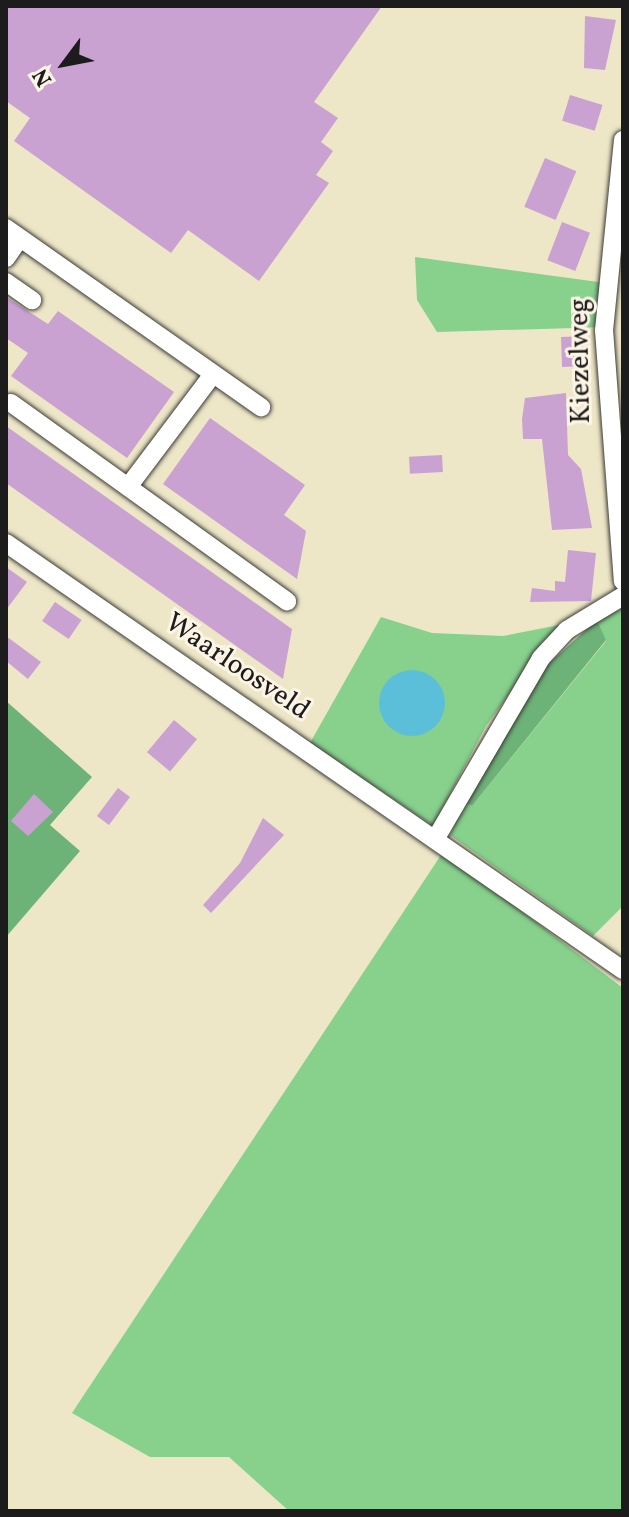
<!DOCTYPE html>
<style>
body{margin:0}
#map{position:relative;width:629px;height:1517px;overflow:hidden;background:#ede6c7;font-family:Vollkorn,serif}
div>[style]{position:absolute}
.green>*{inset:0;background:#87d18d}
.forest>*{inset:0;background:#6db378}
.water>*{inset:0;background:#5bbfd9}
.round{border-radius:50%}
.building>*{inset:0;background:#c9a2d2;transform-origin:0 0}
.roads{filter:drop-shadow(0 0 2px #3b3a36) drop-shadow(0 0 2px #3b3a36)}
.minor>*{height:18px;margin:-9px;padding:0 9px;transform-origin:9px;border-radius:9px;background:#fff}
span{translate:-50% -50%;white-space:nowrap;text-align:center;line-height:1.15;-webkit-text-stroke:6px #fcf5e5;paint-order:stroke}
.street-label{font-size:28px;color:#1c1c1c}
.frame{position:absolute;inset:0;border:8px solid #1c1c1c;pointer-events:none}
.north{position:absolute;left:24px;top:24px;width:80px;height:80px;-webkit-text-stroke:6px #fcf5e5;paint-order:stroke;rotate:238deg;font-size:22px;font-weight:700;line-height:32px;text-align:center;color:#1c1c1c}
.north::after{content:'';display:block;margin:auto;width:28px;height:36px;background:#1c1c1c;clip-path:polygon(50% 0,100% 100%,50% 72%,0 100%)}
</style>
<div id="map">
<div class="green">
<div style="clip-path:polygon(415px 257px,606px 283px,607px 327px,437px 332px,417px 300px)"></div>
<div style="clip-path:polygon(623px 608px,623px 906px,593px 936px,450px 835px,464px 802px,472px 806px,606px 641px,597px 620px)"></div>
<div style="clip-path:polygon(381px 617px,432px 633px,503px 636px,559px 625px,486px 726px,433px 826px,310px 743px)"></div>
<div style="clip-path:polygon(443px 852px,623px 988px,623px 1511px,289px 1511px,229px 1457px,150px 1457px,72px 1413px)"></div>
</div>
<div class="forest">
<div style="clip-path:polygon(597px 620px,606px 640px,472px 806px,464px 802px,545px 667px)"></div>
<div style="clip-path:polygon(6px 701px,92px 777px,50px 825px,80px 851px,6px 937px)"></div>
</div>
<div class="water">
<div class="round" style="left:379px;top:670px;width:66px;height:66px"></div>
</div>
<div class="building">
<div style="clip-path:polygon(6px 6px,382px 6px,314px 102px,338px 118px,321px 142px,333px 151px,316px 175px,329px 183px,259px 281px,188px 230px,171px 253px,14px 141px,30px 118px,6px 101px)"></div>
<div style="clip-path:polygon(585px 16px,616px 20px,605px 70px,584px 68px)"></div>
<div style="left:570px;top:95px;width:34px;height:27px;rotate:17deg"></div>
<div style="left:545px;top:158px;width:34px;height:53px;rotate:23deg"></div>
<div style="left:562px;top:222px;width:30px;height:41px;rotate:21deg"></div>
<div style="clip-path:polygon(6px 297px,48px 324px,58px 311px,174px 392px,127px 458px,11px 376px,28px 353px,6px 338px)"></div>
<div style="left:587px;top:336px;width:30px;height:26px;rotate:88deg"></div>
<div style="clip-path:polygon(566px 393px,568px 455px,581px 469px,592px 528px,552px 530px,542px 439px,523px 439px,522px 419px,525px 398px)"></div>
<div style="clip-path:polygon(210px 418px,305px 485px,284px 515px,306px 531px,297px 579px,163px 484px)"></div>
<div style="clip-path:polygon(6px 426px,292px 629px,283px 679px,6px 483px)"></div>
<div style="left:442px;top:455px;width:17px;height:33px;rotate:87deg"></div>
<div style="clip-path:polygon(568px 550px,596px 553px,591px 601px,530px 602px,532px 588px,555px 591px,555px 581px,565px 582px)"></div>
<div style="clip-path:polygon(6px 567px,27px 582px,6px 610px)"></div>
<div style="left:55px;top:602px;width:32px;height:23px;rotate:34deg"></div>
<div style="clip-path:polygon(6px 636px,41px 662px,28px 679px,6px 661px)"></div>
<div style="left:174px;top:720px;width:30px;height:42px;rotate:40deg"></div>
<div style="left:118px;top:788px;width:15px;height:35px;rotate:37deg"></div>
<div style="clip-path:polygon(34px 794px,53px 812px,28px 836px,11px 821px)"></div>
<div style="clip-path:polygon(263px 818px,284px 835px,211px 913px,203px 905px,240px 863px)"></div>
</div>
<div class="roads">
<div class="minor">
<div style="left:623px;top:140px;width:191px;rotate:95.7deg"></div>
<div style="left:604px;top:330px;width:252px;rotate:85.7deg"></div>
<div style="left:6px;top:228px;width:312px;rotate:35.1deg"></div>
<div style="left:6px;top:258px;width:24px;rotate:-55deg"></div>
<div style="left:6px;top:282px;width:32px;rotate:35deg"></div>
<div style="left:11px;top:403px;width:340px;rotate:35.7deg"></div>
<div style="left:128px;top:487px;width:141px;rotate:-53deg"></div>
<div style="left:6px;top:543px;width:750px;rotate:34.69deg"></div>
<div style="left:436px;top:838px;width:208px;rotate:-59.7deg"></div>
<div style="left:541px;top:658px;width:38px;rotate:-47deg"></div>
<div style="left:567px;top:630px;width:66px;rotate:-31.3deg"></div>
</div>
</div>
<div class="street-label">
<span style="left:581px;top:361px;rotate:-91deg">Kiezelweg</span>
<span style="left:237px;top:667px;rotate:34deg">Waarloosveld</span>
</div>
<div class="frame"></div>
<div class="north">N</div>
</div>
